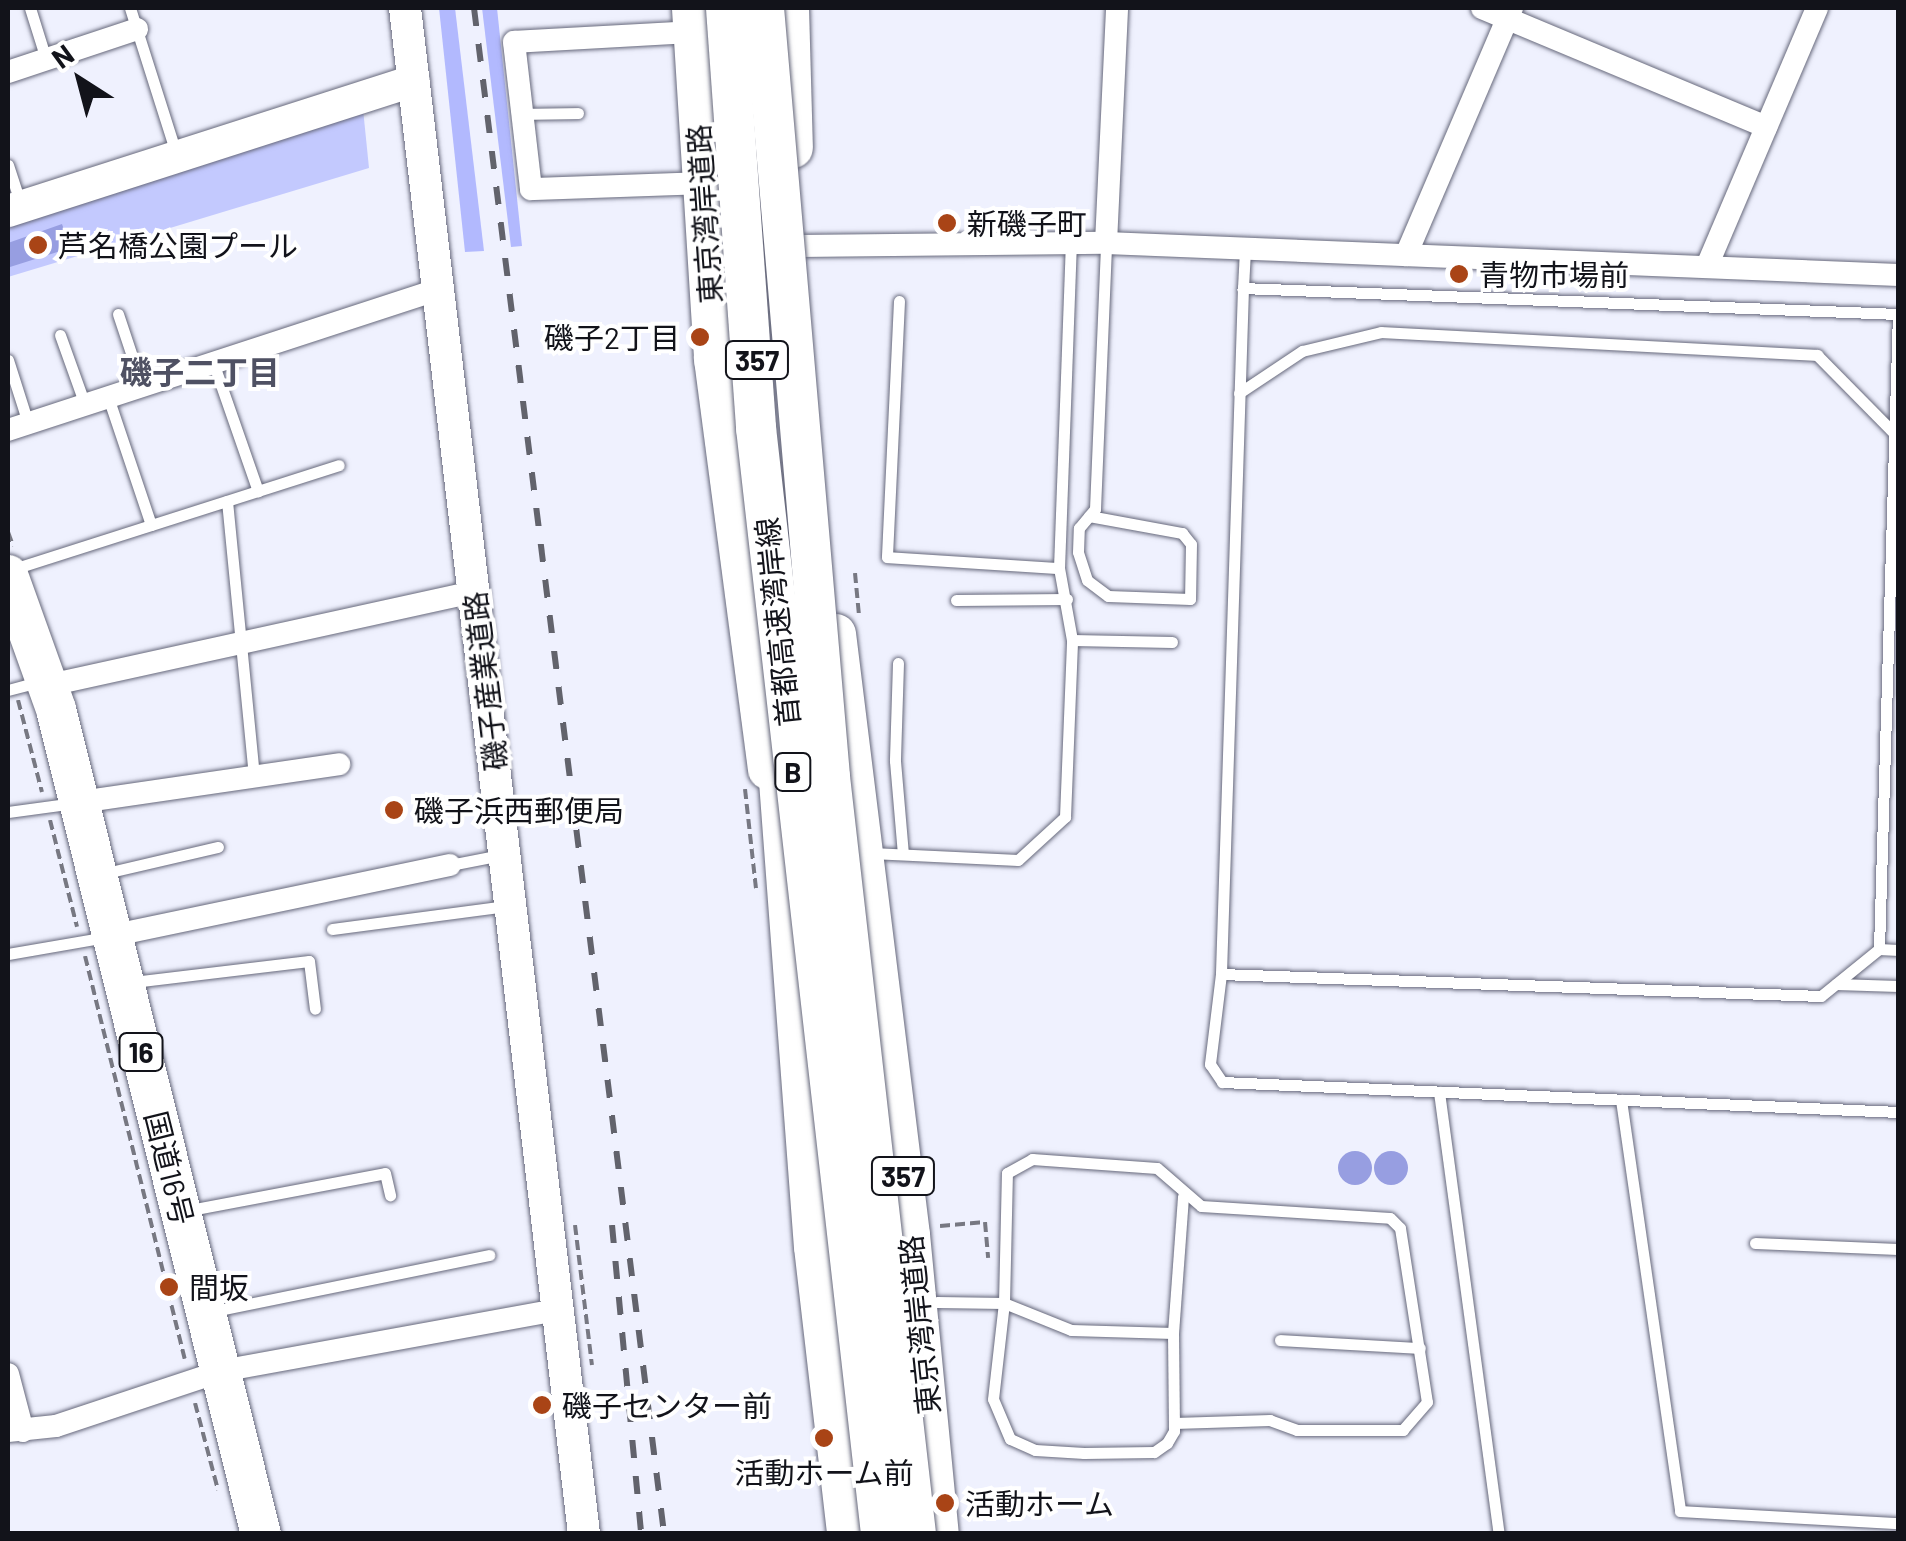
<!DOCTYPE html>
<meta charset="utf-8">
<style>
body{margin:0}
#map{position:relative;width:1906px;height:1541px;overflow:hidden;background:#eff1fe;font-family:Barlow,"Noto Sans JP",sans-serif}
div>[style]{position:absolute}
.green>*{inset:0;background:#c3c9fe}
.forest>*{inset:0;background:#b2b9fe}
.water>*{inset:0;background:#979ee1}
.round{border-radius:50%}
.path>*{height:4px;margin-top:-2px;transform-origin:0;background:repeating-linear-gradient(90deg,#777882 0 10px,transparent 0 15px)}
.roads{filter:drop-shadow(0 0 2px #66687b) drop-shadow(0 0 2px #66687b)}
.lane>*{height:11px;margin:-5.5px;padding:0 5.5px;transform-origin:5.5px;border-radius:5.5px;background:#fff}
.street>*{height:22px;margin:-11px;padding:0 11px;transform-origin:11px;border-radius:11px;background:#fff}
.secondary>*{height:32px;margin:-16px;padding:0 16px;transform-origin:16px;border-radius:16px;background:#fff}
.highway>*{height:40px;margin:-20px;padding:0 20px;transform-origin:20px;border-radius:20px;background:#fff}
.rail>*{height:6px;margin-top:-3px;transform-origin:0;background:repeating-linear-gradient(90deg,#62636c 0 18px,transparent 0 36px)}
.bridges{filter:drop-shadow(0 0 2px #66687b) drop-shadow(0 0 2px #66687b)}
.highway-bridge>*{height:40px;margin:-20px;padding:0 20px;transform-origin:20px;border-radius:20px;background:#fff}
.dots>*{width:28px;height:28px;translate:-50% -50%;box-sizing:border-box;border:5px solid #fff;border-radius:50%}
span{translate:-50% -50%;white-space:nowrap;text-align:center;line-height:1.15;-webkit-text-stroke:8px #fff;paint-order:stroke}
.shield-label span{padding:2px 8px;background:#fff;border:2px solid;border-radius:8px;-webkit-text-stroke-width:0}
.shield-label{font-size:28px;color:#12131a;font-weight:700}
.street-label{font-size:30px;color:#12131a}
.poi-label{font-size:30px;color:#12131a}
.left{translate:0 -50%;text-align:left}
.right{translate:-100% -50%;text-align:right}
.neighbourhood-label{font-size:32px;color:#4f5163;font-weight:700}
.frame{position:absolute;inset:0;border:10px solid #12131a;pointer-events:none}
.north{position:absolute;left:30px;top:30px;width:100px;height:100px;-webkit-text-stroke:8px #fff;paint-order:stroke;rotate:324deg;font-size:28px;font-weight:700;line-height:40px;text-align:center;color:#12131a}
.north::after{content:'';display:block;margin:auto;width:35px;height:45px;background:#12131a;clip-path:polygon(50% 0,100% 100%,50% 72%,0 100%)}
</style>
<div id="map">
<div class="green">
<div style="clip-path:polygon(363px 109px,369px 168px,8px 277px,8px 222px)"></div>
</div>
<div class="forest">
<div style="clip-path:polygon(439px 8px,455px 8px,484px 251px,465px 252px)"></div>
<div style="clip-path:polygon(482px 8px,497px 8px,522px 246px,511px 247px)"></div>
</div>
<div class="water">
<div style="clip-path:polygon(62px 224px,70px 248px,10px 267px,8px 243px)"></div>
<div class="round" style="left:1374px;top:1151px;width:34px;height:34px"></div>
<div class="round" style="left:1338px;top:1151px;width:34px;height:34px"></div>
</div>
<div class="path">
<div style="left:8px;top:532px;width:15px;rotate:70deg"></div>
<div style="left:855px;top:573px;width:42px;rotate:84.6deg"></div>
<div style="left:18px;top:700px;width:95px;rotate:75.4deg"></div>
<div style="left:745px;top:789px;width:100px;rotate:83.7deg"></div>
<div style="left:50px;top:820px;width:110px;rotate:75.8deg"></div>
<div style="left:85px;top:956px;width:415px;rotate:76.1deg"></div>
<div style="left:575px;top:1225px;width:141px;rotate:83.1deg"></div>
<div style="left:940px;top:1226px;width:45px;rotate:-5.1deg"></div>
<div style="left:985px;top:1222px;width:36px;rotate:85deg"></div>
<div style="left:195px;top:1403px;width:90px;rotate:75.2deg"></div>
</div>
<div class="roads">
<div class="lane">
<div style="left:30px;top:8px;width:53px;rotate:72.6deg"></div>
<div style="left:130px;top:8px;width:155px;rotate:72.4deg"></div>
<div style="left:522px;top:114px;width:56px;rotate:-1deg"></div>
<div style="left:8px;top:165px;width:40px;rotate:72deg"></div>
<div style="left:1243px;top:288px;width:39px;rotate:-87deg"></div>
<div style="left:899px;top:301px;width:256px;rotate:92.7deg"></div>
<div style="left:887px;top:557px;width:172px;rotate:3.7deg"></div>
<div style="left:1059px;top:568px;width:325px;rotate:-87.9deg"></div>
<div style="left:118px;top:314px;width:76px;rotate:71.6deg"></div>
<div style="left:1898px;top:314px;width:656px;rotate:-177.73deg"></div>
<div style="left:1243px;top:288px;width:686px;rotate:91.84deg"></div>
<div style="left:1221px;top:974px;width:91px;rotate:97deg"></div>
<div style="left:1210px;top:1064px;width:22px;rotate:56deg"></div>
<div style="left:1222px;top:1082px;width:677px;rotate:2.54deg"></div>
<div style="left:60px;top:335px;width:74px;rotate:70.3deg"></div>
<div style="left:8px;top:360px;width:66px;rotate:72.4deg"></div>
<div style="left:213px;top:362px;width:137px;rotate:70.8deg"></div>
<div style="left:1239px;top:393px;width:76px;rotate:-33.7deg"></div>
<div style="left:1302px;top:351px;width:81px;rotate:-13.5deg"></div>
<div style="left:1381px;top:332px;width:437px;rotate:3deg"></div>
<div style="left:1817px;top:355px;width:114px;rotate:45.4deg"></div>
<div style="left:108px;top:397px;width:135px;rotate:71.4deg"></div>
<div style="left:227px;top:501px;width:276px;rotate:84.4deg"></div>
<div style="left:1089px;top:516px;width:95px;rotate:10.4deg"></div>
<div style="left:1182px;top:533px;width:14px;rotate:51deg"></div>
<div style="left:1191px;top:544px;width:55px;rotate:91deg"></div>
<div style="left:1190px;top:599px;width:82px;rotate:-177.9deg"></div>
<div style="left:1108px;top:596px;width:26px;rotate:-143deg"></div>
<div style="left:1087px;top:580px;width:29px;rotate:-108deg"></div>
<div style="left:1078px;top:552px;width:24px;rotate:-88deg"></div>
<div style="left:1079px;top:528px;width:25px;rotate:-50deg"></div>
<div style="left:1095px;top:509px;width:266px;rotate:-87.6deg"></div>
<div style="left:10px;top:570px;width:345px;rotate:-17.7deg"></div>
<div style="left:956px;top:600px;width:111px;rotate:-0.5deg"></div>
<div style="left:1072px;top:640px;width:100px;rotate:1.1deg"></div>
<div style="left:898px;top:663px;width:98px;rotate:91.8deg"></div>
<div style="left:895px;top:761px;width:93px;rotate:85.1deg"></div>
<div style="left:8px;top:690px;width:20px;rotate:-15deg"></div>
<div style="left:8px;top:812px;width:52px;rotate:-7.7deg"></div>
<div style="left:871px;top:853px;width:147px;rotate:2.7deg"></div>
<div style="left:1018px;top:860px;width:64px;rotate:-42.5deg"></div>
<div style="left:1065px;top:817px;width:177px;rotate:-87.7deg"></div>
<div style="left:1072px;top:640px;width:73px;rotate:-100.2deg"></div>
<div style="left:450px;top:865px;width:52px;rotate:-11.1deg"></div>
<div style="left:106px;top:873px;width:115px;rotate:-13.1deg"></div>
<div style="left:332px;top:929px;width:176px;rotate:-7.5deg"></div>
<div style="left:1879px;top:949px;width:19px;rotate:3deg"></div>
<div style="left:8px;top:954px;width:99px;rotate:-9.8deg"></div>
<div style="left:1221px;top:974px;width:600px;rotate:2.1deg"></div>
<div style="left:1821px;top:996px;width:75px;rotate:-39deg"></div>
<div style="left:1879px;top:949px;width:635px;rotate:-88.29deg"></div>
<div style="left:133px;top:982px;width:177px;rotate:-6.8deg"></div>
<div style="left:309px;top:961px;width:48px;rotate:82.9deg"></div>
<div style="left:1836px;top:984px;width:62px;rotate:1.8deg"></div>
<div style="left:1439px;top:1092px;width:446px;rotate:82.3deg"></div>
<div style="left:1621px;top:1100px;width:415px;rotate:81.8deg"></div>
<div style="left:1680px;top:1511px;width:218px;rotate:3.2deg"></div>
<div style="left:190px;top:1210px;width:198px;rotate:-10.7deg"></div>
<div style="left:385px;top:1173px;width:23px;rotate:77deg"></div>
<div style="left:1755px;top:1243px;width:143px;rotate:2.4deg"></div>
<div style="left:937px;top:1302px;width:67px;rotate:0.9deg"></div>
<div style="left:1004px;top:1303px;width:130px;rotate:-88.7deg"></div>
<div style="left:1007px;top:1173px;width:29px;rotate:-29deg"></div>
<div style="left:1032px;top:1159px;width:125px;rotate:4.1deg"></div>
<div style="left:1157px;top:1168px;width:58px;rotate:40.8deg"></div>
<div style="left:1201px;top:1206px;width:189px;rotate:3.6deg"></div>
<div style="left:1390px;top:1218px;width:14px;rotate:45deg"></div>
<div style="left:1400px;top:1228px;width:176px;rotate:81.2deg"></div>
<div style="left:1427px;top:1402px;width:37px;rotate:131deg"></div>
<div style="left:1403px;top:1430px;width:106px;rotate:180deg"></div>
<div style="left:1297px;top:1430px;width:29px;rotate:-160deg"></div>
<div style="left:1270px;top:1420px;width:96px;rotate:178.2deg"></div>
<div style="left:1004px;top:1303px;width:72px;rotate:21.9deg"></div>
<div style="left:1071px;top:1330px;width:102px;rotate:1.7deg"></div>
<div style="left:1173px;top:1333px;width:98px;rotate:89.4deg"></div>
<div style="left:1174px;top:1431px;width:14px;rotate:120deg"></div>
<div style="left:1167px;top:1443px;width:16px;rotate:145deg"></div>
<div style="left:1154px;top:1452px;width:70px;rotate:179.2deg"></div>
<div style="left:1084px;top:1453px;width:49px;rotate:-176.5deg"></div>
<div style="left:1035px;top:1450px;width:27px;rotate:-156deg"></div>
<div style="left:1010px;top:1439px;width:43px;rotate:-113deg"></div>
<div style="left:993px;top:1399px;width:97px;rotate:-83.5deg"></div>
<div style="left:214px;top:1311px;width:281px;rotate:-11.5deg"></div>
<div style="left:1173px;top:1333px;width:137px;rotate:-85.8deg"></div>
<div style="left:1280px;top:1340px;width:140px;rotate:3.3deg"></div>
</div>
<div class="street">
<div style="left:1482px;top:8px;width:308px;rotate:22.7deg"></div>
<div style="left:693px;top:32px;width:179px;rotate:176.8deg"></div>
<div style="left:514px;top:42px;width:148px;rotate:83.4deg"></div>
<div style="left:531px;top:189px;width:171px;rotate:-2deg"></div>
<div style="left:8px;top:72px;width:136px;rotate:-18.4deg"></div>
<div style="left:1106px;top:243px;width:235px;rotate:-87.3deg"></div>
<div style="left:798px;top:246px;width:308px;rotate:-0.6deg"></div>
<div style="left:1106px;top:243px;width:793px;rotate:2.31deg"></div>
<div style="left:1406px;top:255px;width:269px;rotate:-66.8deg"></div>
<div style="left:1707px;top:266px;width:280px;rotate:-66.9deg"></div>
<div style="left:8px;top:430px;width:453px;rotate:-18.1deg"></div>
<div style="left:50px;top:685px;width:434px;rotate:-12.4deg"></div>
<div style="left:80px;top:802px;width:262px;rotate:-8.3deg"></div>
<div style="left:115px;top:935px;width:342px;rotate:-11.8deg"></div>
<div style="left:8px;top:1374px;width:59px;rotate:75.3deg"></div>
<div style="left:8px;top:1431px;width:48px;rotate:-5.9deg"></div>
<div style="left:56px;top:1426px;width:174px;rotate:-18.4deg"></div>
<div style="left:221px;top:1371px;width:342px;rotate:-10.3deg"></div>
</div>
<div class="secondary">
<div style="left:405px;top:8px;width:1536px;rotate:83.31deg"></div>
<div style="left:8px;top:211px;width:426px;rotate:-17.8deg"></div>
</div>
<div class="highway">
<div style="left:692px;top:8px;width:352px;rotate:86.4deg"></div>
<div style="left:714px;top:359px;width:414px;rotate:82.5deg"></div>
<div style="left:789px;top:8px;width:140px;rotate:88.4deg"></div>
<div style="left:8px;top:575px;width:142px;rotate:70.3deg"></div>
<div style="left:56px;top:709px;width:850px;rotate:76.05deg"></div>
<div style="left:836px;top:634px;width:606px;rotate:82.98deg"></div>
<div style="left:910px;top:1235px;width:300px;rotate:84.5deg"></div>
<div style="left:776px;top:741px;width:507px;rotate:85.71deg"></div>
<div style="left:814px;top:1247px;width:289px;rotate:83.4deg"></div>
</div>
</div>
<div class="rail">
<div style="left:474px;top:8px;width:1538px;rotate:82.9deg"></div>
<div style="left:612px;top:1225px;width:310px;rotate:84.6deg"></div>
</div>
<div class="bridges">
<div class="highway-bridge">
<div style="left:726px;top:8px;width:421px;rotate:85.9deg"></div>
<div style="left:756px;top:428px;width:1113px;rotate:83.55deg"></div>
<div style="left:764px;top:8px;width:772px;rotate:85.09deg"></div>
<div style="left:830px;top:777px;width:762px;rotate:83.52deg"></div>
</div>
</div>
<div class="dots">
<div style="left:947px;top:223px;background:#a94416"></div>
<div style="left:38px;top:245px;background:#a94416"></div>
<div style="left:1459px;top:274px;background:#a94416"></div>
<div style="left:700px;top:337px;background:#a94416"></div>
<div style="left:394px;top:810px;background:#a94416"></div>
<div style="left:169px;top:1287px;background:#a94416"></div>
<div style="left:542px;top:1405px;background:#a94416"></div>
<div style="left:824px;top:1438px;background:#a94416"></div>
<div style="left:945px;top:1503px;background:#a94416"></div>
</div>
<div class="shield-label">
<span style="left:757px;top:360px">357</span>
<span style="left:793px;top:772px">B</span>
<span style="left:141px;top:1052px">16</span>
<span style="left:903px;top:1176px">357</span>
</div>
<div class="street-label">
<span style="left:704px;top:214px;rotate:-94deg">東京湾岸道路</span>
<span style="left:777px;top:622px;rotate:-96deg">首都高速湾岸線</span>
<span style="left:485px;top:681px;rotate:-97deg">磯子産業道路</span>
<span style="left:170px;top:1168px;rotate:76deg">国道16号</span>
<span style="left:919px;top:1325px;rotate:-96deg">東京湾岸道路</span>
</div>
<div class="poi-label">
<span class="left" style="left:967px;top:223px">新磯子町</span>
<span class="left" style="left:58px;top:245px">芦名橋公園プール</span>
<span class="left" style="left:1479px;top:274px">青物市場前</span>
<span class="right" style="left:680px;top:337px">磯子2丁目</span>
<span class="left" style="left:414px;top:810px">磯子浜西郵便局</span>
<span class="left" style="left:189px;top:1287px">間坂</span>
<span class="left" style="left:562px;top:1405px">磯子センター前</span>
<span style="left:824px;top:1472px">活動ホーム前</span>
<span class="left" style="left:965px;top:1503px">活動ホーム</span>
</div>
<div class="neighbourhood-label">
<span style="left:200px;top:371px">磯子二丁目</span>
</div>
<div class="frame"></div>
<div class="north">N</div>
</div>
